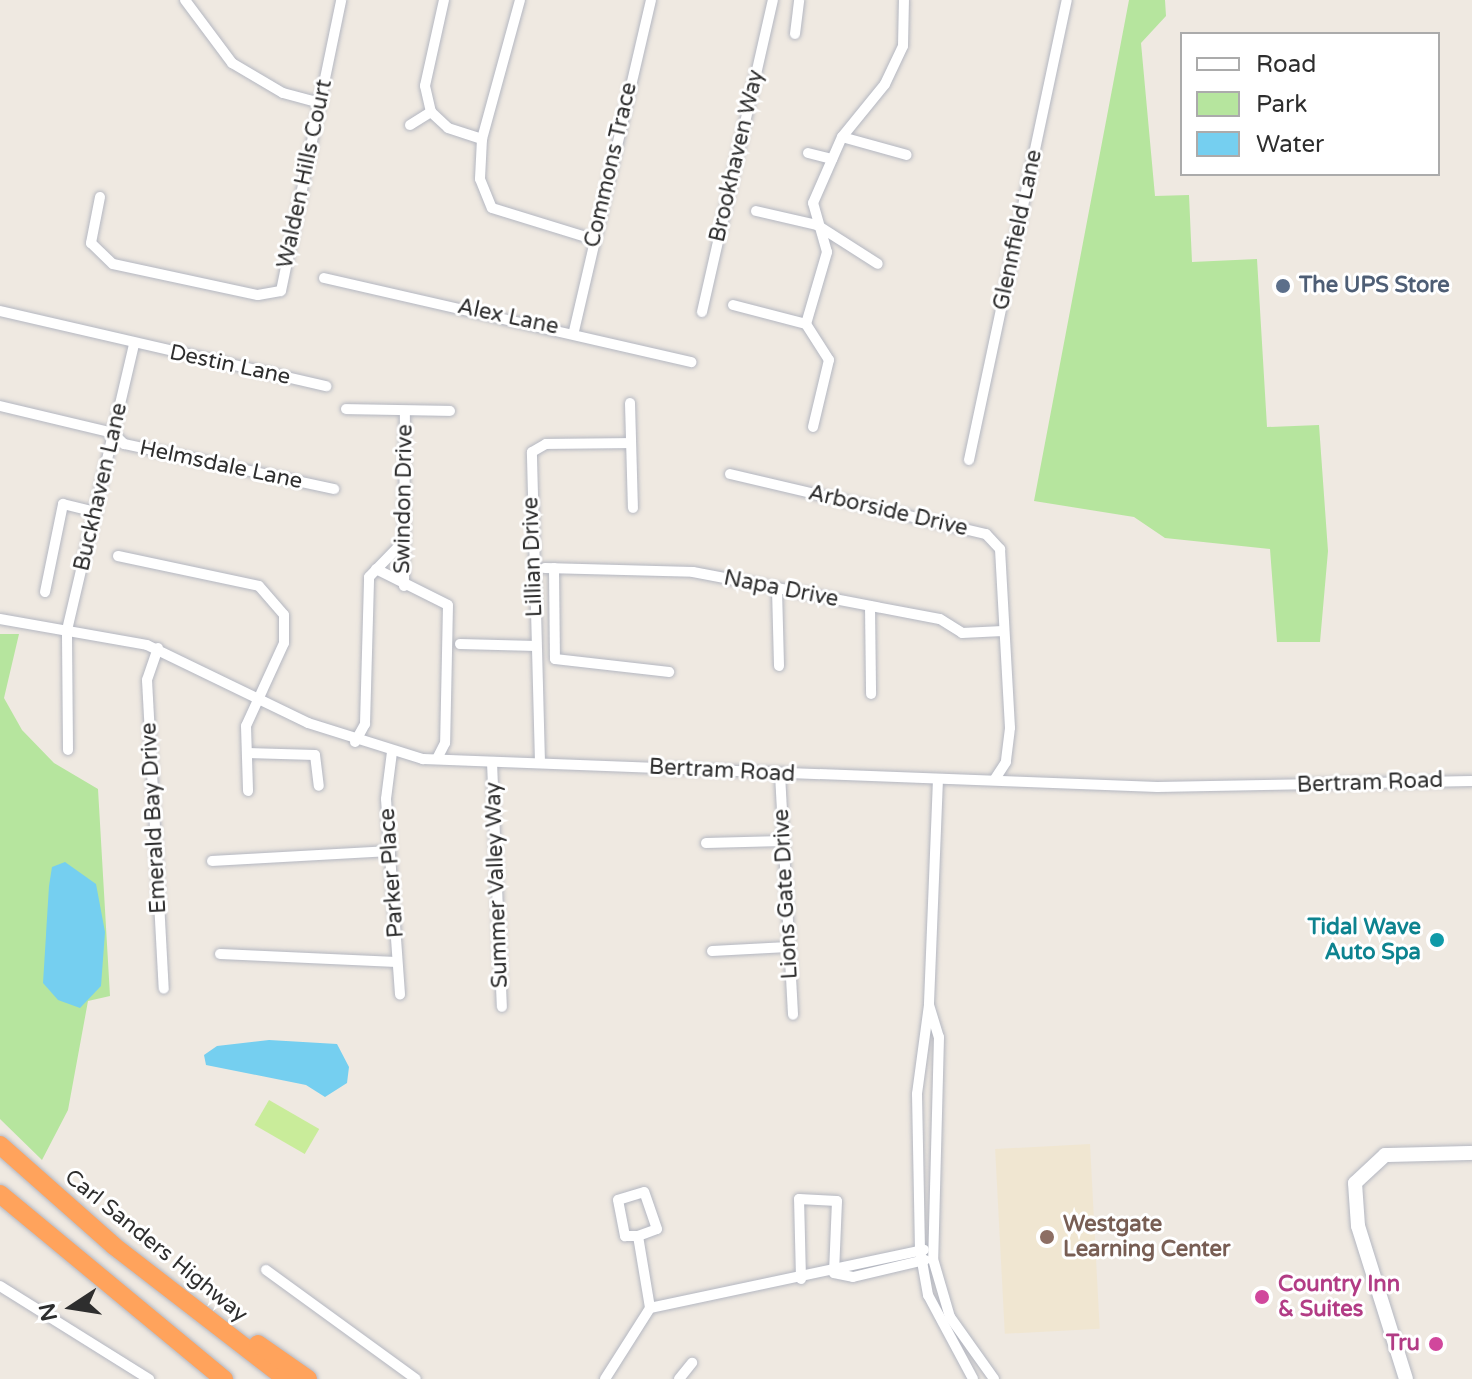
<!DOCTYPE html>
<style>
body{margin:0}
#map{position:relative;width:1472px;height:1379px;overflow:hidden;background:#efe9e1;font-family:"Varela Round",sans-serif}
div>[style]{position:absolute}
.education>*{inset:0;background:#f0e6d1;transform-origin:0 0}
.green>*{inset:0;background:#b6e59e}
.pitch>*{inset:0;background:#c9ec9a;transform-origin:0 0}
.water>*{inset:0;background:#75cff0}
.roads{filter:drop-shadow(0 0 2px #b4b7c1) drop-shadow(0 0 2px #b4b7c1)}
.street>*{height:10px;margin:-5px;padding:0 5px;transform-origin:5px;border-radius:5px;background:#fff}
.secondary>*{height:14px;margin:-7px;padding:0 7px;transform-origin:7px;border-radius:7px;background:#fff}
.highway>*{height:18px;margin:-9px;padding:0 9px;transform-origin:9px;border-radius:9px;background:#ffa35c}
.dots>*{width:22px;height:22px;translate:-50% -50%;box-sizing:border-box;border:4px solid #fff;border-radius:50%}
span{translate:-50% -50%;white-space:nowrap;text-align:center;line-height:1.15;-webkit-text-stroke:6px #fff;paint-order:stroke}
.street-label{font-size:22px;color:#2e2e2e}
.service-label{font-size:22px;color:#4e5e75;font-weight:700}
.left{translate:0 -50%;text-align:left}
.culture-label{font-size:22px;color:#0d838f;font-weight:700}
.right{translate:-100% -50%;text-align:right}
.education-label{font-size:22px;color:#785e54;font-weight:700}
.hotel-label{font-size:22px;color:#b23c85;font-weight:700}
.legend{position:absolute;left:1180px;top:32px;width:260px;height:144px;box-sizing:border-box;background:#fff;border:2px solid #ababab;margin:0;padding:10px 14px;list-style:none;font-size:24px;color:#2e2e2e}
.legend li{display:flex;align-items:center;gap:16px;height:40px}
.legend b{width:40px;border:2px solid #ababab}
.north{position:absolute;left:32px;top:1267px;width:80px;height:80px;-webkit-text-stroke:6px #fff;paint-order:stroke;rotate:258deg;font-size:22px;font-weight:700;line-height:32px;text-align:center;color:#2e2e2e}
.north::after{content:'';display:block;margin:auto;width:28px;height:36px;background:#2e2e2e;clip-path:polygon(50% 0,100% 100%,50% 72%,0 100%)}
</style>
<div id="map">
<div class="education">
<div style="left:1090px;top:1144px;width:185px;height:95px;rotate:87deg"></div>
</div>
<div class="green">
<div style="clip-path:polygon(1129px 0,1165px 0,1166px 16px,1141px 43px,1155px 196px,1189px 195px,1192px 262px,1257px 259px,1267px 427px,1319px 425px,1328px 551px,1320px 642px,1277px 642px,1270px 549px,1165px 538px,1134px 517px,1034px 501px)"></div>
<div style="clip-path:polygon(0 634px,19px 634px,4px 698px,22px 730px,54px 763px,98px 789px,110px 996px,88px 1001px,68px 1110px,42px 1160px,0 1119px)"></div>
</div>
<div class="pitch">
<div style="left:269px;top:1100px;width:58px;height:29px;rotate:30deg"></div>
</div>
<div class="water">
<div style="clip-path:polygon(65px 862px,96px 884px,105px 932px,101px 986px,80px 1008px,58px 1000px,43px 983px,49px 886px,52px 867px)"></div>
<div style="clip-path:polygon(269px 1040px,337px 1044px,349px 1067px,347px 1083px,325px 1097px,306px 1085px,206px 1065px,204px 1055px,217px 1046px)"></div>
</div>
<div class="roads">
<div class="street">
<div style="left:185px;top:0;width:79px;rotate:53.3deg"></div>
<div style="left:232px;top:63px;width:59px;rotate:30.5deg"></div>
<div style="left:283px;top:93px;width:39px;rotate:15deg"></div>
<div style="left:444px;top:0;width:88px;rotate:102.5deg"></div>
<div style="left:425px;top:86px;width:27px;rotate:77deg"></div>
<div style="left:431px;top:112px;width:23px;rotate:43deg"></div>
<div style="left:448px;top:128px;width:36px;rotate:18deg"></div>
<div style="left:520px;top:0;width:144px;rotate:105.3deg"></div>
<div style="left:482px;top:139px;width:40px;rotate:92.9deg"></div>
<div style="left:480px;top:179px;width:31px;rotate:68deg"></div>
<div style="left:492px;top:208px;width:106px;rotate:17.1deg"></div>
<div style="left:795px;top:34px;width:34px;rotate:-83deg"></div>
<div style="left:410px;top:125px;width:25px;rotate:-32deg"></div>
<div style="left:842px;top:137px;width:67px;rotate:15.5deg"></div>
<div style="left:808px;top:153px;width:25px;rotate:14deg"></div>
<div style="left:100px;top:197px;width:47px;rotate:101.1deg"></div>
<div style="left:91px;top:243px;width:30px;rotate:44deg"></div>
<div style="left:113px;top:264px;width:148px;rotate:12.1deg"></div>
<div style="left:258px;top:295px;width:23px;rotate:-10deg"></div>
<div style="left:281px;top:291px;width:297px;rotate:-78.3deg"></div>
<div style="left:756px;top:211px;width:63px;rotate:12.9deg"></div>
<div style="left:817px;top:225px;width:72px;rotate:32.6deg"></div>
<div style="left:324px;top:278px;width:377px;rotate:12.9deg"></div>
<div style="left:733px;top:305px;width:75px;rotate:14.6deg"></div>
<div style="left:0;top:311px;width:335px;rotate:13deg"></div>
<div style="left:702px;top:312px;width:320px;rotate:-77.2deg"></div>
<div style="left:574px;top:331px;width:340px;rotate:-76.9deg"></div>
<div style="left:630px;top:403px;width:105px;rotate:88.4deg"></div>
<div style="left:0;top:406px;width:116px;rotate:13.4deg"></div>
<div style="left:113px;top:433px;width:16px;rotate:45deg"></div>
<div style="left:124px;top:444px;width:215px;rotate:12.1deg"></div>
<div style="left:346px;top:409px;width:104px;rotate:1.1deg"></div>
<div style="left:813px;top:427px;width:69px;rotate:-76.6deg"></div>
<div style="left:829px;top:360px;width:43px;rotate:-122.6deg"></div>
<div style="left:806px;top:324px;width:75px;rotate:-73.7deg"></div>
<div style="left:827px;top:252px;width:51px;rotate:-105.9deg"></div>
<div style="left:813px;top:203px;width:72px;rotate:-66.3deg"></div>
<div style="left:842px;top:137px;width:68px;rotate:-50.9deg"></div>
<div style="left:885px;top:84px;width:42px;rotate:-64.7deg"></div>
<div style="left:903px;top:46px;width:46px;rotate:-88.8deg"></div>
<div style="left:969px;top:460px;width:470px;rotate:-78deg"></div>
<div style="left:730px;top:474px;width:263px;rotate:13.2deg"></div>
<div style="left:986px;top:534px;width:21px;rotate:47deg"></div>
<div style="left:1000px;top:549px;width:179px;rotate:86.8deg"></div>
<div style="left:1010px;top:728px;width:34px;rotate:97deg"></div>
<div style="left:1006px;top:762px;width:20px;rotate:123deg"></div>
<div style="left:118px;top:556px;width:144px;rotate:12deg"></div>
<div style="left:259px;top:586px;width:38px;rotate:49deg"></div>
<div style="left:284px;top:615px;width:28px;rotate:90deg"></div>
<div style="left:284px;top:643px;width:91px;rotate:114.6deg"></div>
<div style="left:246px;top:726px;width:65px;rotate:88.2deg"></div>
<div style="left:545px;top:568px;width:148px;rotate:1.5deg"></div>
<div style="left:693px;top:572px;width:251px;rotate:10.8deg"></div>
<div style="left:940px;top:619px;width:26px;rotate:32deg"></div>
<div style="left:962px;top:633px;width:41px;rotate:-2.8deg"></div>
<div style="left:554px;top:568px;width:91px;rotate:89.4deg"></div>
<div style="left:555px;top:659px;width:115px;rotate:6.5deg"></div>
<div style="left:376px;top:569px;width:80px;rotate:26.6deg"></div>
<div style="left:448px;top:605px;width:138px;rotate:91.2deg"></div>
<div style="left:445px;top:743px;width:18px;rotate:117deg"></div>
<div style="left:404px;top:586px;width:175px;rotate:-89.7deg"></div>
<div style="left:777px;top:589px;width:77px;rotate:88.5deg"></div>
<div style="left:45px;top:592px;width:90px;rotate:-78.4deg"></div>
<div style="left:63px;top:504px;width:34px;rotate:14deg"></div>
<div style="left:870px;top:606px;width:88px;rotate:89.3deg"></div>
<div style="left:0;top:619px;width:149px;rotate:10deg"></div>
<div style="left:147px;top:645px;width:179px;rotate:25.8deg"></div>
<div style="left:308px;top:723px;width:121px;rotate:17.4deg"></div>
<div style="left:423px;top:759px;width:735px;rotate:2.18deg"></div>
<div style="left:1157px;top:787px;width:315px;rotate:-1.1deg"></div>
<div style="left:460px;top:644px;width:76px;rotate:1.5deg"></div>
<div style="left:158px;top:648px;width:34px;rotate:109deg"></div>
<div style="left:147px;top:680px;width:309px;rotate:86.9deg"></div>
<div style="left:355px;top:742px;width:21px;rotate:-61deg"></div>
<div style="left:365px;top:724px;width:147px;rotate:-88.4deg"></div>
<div style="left:369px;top:577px;width:46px;rotate:-45.9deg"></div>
<div style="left:68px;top:750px;width:120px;rotate:-90.5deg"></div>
<div style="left:67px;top:630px;width:294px;rotate:-76.8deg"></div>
<div style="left:392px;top:752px;width:47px;rotate:97.3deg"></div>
<div style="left:386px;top:799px;width:196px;rotate:85.9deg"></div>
<div style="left:247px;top:753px;width:68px;rotate:1.7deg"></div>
<div style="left:315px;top:755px;width:31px;rotate:83deg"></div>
<div style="left:492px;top:762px;width:245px;rotate:87.7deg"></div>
<div style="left:540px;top:763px;width:311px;rotate:-91.5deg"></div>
<div style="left:532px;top:452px;width:16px;rotate:-30deg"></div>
<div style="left:546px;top:444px;width:85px;rotate:-0.7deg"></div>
<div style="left:780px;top:774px;width:241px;rotate:86.9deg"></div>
<div style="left:938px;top:779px;width:226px;rotate:92.3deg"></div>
<div style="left:929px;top:1005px;width:34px;rotate:73deg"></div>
<div style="left:939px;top:1037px;width:222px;rotate:91.5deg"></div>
<div style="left:933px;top:1259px;width:60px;rotate:73.7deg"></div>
<div style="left:950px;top:1317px;width:76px;rotate:54.6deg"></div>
<div style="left:706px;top:843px;width:77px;rotate:-1.5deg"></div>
<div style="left:212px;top:861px;width:178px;rotate:-3.2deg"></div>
<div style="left:712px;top:951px;width:76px;rotate:-3deg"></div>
<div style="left:220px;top:954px;width:177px;rotate:2.6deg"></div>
<div style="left:929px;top:1005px;width:90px;rotate:97.7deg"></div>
<div style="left:917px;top:1094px;width:156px;rotate:88.9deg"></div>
<div style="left:920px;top:1250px;width:46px;rotate:79.9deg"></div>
<div style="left:928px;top:1295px;width:95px;rotate:61.8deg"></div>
<div style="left:638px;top:1236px;width:20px;rotate:-20deg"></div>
<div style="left:657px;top:1229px;width:39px;rotate:-109deg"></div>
<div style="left:644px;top:1192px;width:27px;rotate:163deg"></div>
<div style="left:618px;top:1200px;width:37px;rotate:79deg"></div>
<div style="left:625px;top:1236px;width:13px"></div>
<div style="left:638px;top:1236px;width:73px;rotate:80.5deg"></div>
<div style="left:266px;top:1270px;width:185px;rotate:36deg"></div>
<div style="left:834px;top:1273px;width:19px;rotate:12deg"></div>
<div style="left:853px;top:1277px;width:74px;rotate:-13.3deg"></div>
<div style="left:801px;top:1279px;width:80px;rotate:-91.4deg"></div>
<div style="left:799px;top:1199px;width:38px;rotate:3deg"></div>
<div style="left:837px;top:1201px;width:72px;rotate:92.4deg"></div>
<div style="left:0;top:1286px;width:176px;rotate:32deg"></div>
<div style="left:605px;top:1379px;width:84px;rotate:-57.6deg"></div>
<div style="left:650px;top:1308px;width:280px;rotate:-12deg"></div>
<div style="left:679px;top:1379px;width:21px;rotate:-51deg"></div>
</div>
<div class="secondary">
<div style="left:1406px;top:1379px;width:160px;rotate:-107.4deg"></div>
<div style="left:1358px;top:1226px;width:43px;rotate:-94deg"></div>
<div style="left:1355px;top:1183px;width:41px;rotate:-43deg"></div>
<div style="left:1385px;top:1155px;width:87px;rotate:-1.3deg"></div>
</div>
<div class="highway">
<div style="left:0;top:1145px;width:152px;rotate:41.5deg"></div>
<div style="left:114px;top:1246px;width:217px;rotate:37.7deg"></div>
<div style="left:0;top:1194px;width:291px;rotate:39.6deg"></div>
<div style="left:258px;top:1344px;width:61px;rotate:35deg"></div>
</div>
</div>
<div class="dots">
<div style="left:1283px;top:286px;background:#5c6f8a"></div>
<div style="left:1437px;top:940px;background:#0f9aa8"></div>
<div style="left:1047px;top:1237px;background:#8d6e63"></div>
<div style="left:1262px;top:1297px;background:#d1479c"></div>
<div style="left:1436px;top:1344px;background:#d1479c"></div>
</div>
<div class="street-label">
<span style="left:737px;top:156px;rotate:-77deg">Brookhaven Way</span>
<span style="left:611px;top:165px;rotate:-77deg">Commons Trace</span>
<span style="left:305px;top:174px;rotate:-78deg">Walden Hills Court</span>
<span style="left:1018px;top:230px;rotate:-78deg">Glennfield Lane</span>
<span style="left:508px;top:317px;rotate:12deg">Alex Lane</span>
<span style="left:230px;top:365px;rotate:12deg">Destin Lane</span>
<span style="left:221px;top:465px;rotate:12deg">Helmsdale Lane</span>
<span style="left:101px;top:487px;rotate:-77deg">Buckhaven Lane</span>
<span style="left:404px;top:499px;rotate:-89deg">Swindon Drive</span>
<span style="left:888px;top:511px;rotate:13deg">Arborside Drive</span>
<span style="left:533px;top:557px;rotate:-92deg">Lillian Drive</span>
<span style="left:781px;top:589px;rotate:11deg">Napa Drive</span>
<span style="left:722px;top:771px;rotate:3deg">Bertram Road</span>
<span style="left:1370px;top:783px;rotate:-2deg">Bertram Road</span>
<span style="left:154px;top:818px;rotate:-93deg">Emerald Bay Drive</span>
<span style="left:392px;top:873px;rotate:-94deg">Parker Place</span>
<span style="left:497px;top:885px;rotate:-92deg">Summer Valley Way</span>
<span style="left:786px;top:894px;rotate:-93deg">Lions Gate Drive</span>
<span style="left:156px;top:1246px;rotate:39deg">Carl Sanders Highway</span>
</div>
<div class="service-label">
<span class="left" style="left:1299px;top:286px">The UPS Store</span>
</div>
<div class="culture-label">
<span class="right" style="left:1421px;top:940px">Tidal Wave<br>Auto Spa</span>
</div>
<div class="education-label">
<span class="left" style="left:1063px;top:1237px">Westgate<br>Learning Center</span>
</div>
<div class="hotel-label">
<span class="left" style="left:1278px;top:1297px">Country Inn<br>&amp; Suites</span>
<span class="right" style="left:1420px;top:1344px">Tru</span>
</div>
<ul class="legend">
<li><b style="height:10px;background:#fff"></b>Road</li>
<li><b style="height:22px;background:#b6e59e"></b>Park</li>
<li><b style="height:22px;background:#75cff0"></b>Water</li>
</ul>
<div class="north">N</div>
</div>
